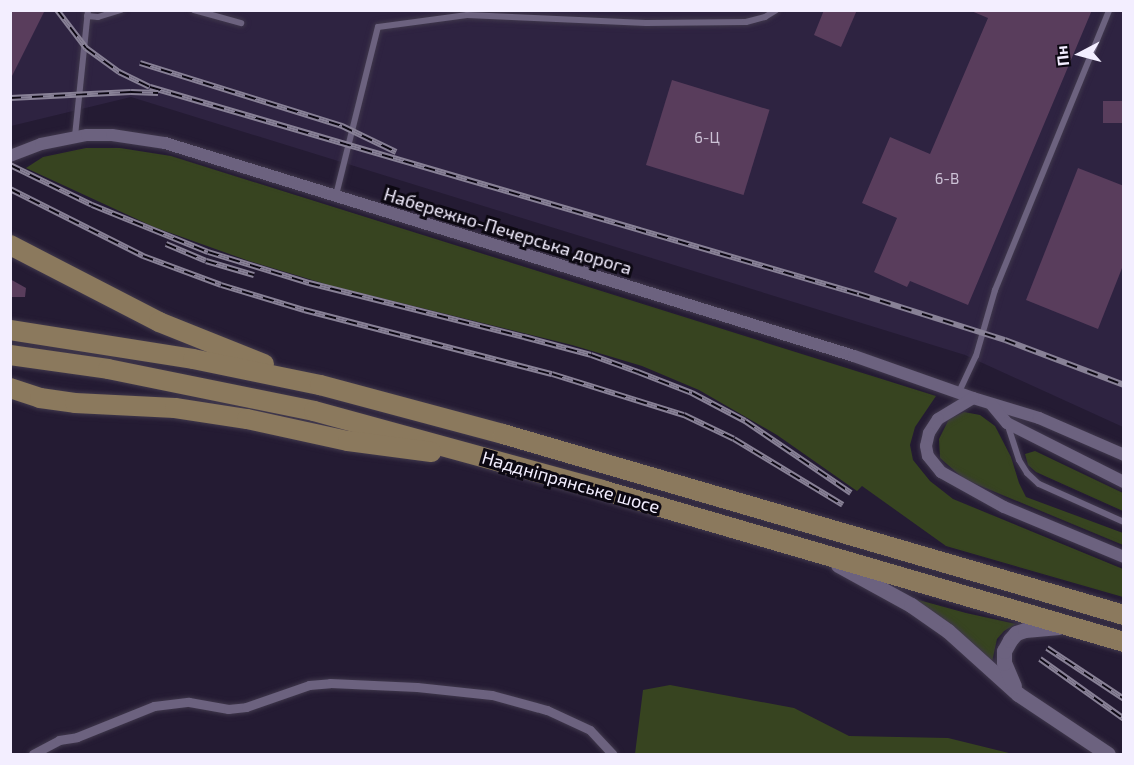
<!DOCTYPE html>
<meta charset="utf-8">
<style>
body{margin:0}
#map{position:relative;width:1134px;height:765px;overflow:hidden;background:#241b33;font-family:"Exo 2",sans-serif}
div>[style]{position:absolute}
.built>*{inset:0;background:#2e2341}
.green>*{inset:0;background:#374420}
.building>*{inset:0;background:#593d5c;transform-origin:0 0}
.roads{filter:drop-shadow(0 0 2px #40384c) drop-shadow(0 0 2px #40384c)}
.service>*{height:6px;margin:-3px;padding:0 3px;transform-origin:3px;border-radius:3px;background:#6c627f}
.pedestrian>*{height:9px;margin:-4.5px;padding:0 4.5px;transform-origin:4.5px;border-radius:4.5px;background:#6c627f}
.minor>*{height:12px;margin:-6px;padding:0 6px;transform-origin:6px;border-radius:6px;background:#6c627f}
.tertiary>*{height:15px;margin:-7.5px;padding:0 7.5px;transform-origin:7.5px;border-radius:7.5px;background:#6c627f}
.primary>*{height:20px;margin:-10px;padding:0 10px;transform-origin:10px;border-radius:10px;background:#8b795d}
.rail>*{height:6px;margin-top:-3px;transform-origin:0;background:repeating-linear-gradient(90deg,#0c0812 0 11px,#888196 0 22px);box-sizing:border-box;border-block:2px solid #888196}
span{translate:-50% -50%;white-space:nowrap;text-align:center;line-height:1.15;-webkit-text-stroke:6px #0c0812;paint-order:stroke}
.number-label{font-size:15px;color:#ccc2d6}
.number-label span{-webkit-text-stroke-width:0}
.street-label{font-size:18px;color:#f3eeff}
.frame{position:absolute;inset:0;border:12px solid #f3eeff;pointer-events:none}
.north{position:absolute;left:1050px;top:24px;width:60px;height:60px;-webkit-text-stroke:4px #0c0812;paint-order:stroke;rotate:264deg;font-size:16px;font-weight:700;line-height:24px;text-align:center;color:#f3eeff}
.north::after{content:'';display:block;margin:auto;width:21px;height:27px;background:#f3eeff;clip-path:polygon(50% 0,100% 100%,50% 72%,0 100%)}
</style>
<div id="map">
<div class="built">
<div style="clip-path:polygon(11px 11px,1123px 11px,1123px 427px,965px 355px,131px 97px,11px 126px)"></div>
</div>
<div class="green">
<div style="clip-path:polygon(86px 148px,120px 148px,171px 156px,936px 396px,915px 427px,910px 445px,913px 460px,930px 481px,953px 499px,1123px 569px,1123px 597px,946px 546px,862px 486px,857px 491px,777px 435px,699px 390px,642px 366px,572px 345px,332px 286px,249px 261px,154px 227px,26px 168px,43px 157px)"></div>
<div style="clip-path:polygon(964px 412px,980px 415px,995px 426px,1011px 457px,1019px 483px,1026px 497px,1123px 533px,1123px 545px,964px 479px,940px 458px,939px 439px,949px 419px)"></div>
<div style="clip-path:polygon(1035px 451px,1123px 493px,1123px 511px,1036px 472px,1028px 465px,1025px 454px)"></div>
<div style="clip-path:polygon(915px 599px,966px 613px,1016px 624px,1004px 631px,997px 639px,992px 662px)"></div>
<div style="clip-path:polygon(670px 685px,794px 708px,849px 736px,948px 738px,1013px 754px,635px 754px,643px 690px)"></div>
</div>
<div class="building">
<div style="clip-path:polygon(10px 10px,45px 10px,10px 80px)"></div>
<div style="clip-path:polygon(824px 10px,857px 10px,841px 47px,814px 35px)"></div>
<div style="clip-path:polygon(969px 10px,1092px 10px,968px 305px,910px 281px,907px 287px,874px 272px,897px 218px,862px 203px,890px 137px,930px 154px,988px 18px)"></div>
<div style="left:672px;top:80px;width:102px;height:89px;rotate:17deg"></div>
<div style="left:1124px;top:101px;width:22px;height:21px;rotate:90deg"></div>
<div style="clip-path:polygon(1078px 168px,1124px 186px,1124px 263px,1098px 329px,1026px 300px)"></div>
<div style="clip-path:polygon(10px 279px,26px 288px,25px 297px,10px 297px)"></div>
</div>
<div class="roads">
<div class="service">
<div style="left:194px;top:10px;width:49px;rotate:15.5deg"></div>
<div style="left:87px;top:16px;width:11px;rotate:5deg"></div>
<div style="left:98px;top:17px;width:24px;rotate:-17deg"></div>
<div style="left:75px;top:136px;width:127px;rotate:-84.1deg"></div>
<div style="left:336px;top:195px;width:173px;rotate:-76deg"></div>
<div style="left:378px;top:27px;width:90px;rotate:-7.7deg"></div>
<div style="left:467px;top:15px;width:179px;rotate:2.6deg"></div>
<div style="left:646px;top:23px;width:100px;rotate:-0.6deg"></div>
<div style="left:746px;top:22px;width:20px;rotate:-15deg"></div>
<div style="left:765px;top:17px;width:13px;rotate:-32deg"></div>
<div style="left:959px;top:392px;width:40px;rotate:-65deg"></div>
<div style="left:976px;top:356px;width:69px;rotate:-73.9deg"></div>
<div style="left:995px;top:290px;width:302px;rotate:-67.8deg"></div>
<div style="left:1008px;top:426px;width:36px;rotate:72deg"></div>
<div style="left:1019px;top:460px;width:15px;rotate:58deg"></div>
<div style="left:1027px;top:473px;width:16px;rotate:43deg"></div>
<div style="left:1039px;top:484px;width:93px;rotate:24.1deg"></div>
</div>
<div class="pedestrian">
<div style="left:33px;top:754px;width:30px;rotate:-28deg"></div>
<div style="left:59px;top:740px;width:18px;rotate:-9deg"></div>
<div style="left:77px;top:737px;width:83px;rotate:-21.9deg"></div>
<div style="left:154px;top:706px;width:35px;rotate:-7deg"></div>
<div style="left:189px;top:702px;width:40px;rotate:10deg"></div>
<div style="left:228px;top:709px;width:18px;rotate:-6deg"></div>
<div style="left:246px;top:707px;width:67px;rotate:-19.2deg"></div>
<div style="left:309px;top:685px;width:21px;rotate:-5deg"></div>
<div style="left:330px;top:683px;width:87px;rotate:2.6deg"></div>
<div style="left:417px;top:687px;width:75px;rotate:6.1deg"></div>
<div style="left:492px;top:695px;width:57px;rotate:15.3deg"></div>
<div style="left:547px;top:710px;width:47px;rotate:24.9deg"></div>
<div style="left:590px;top:730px;width:33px;rotate:47deg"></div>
</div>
<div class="minor">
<div style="left:10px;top:156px;width:33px;rotate:-21deg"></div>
<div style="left:41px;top:144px;width:47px;rotate:-11.1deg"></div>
<div style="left:87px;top:135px;width:25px"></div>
<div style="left:112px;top:135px;width:54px;rotate:8.6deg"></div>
<div style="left:165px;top:143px;width:721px;rotate:17.18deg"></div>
<div style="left:854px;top:356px;width:126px;rotate:19.4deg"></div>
<div style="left:973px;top:398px;width:69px;rotate:16.9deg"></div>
<div style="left:1039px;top:418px;width:93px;rotate:23.5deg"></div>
<div style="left:973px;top:398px;width:41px;rotate:149deg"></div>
<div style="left:938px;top:419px;width:17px;rotate:123deg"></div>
<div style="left:929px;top:433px;width:13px;rotate:103deg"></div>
<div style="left:926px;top:446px;width:10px;rotate:79deg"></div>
<div style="left:928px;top:456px;width:21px;rotate:51deg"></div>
<div style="left:941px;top:472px;width:72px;rotate:29.1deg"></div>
<div style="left:1004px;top:507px;width:130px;rotate:22.6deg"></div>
<div style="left:991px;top:404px;width:25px;rotate:50deg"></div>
<div style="left:1007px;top:423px;width:131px;rotate:26.8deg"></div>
</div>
<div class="tertiary">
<div style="left:838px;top:565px;width:83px;rotate:28.7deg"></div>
<div style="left:911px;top:605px;width:45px;rotate:35.1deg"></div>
<div style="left:948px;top:631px;width:94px;rotate:42deg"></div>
<div style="left:1018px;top:694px;width:108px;rotate:33.7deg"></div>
<div style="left:1014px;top:686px;width:25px;rotate:-113deg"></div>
<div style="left:1004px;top:663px;width:12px;rotate:-90deg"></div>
<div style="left:1004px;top:651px;width:13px;rotate:-61deg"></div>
<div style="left:1010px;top:640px;width:9px;rotate:-49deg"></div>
<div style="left:1016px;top:633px;width:9px;rotate:-18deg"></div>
<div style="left:1025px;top:630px;width:34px;rotate:-5deg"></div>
</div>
<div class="primary">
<div style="left:10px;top:245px;width:168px;rotate:27.3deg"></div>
<div style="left:159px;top:322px;width:113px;rotate:21.8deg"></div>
<div style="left:10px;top:330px;width:185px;rotate:9deg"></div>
<div style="left:193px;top:359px;width:130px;rotate:11.6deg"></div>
<div style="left:320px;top:385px;width:189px;rotate:15deg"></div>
<div style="left:503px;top:434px;width:647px;rotate:16.25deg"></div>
<div style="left:10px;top:355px;width:99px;rotate:8.1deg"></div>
<div style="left:108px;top:369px;width:210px;rotate:11.5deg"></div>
<div style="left:314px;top:411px;width:299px;rotate:15.3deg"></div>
<div style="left:602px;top:490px;width:544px;rotate:16.23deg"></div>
<div style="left:10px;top:388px;width:32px;rotate:18deg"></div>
<div style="left:40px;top:398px;width:35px;rotate:8deg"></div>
<div style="left:75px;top:403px;width:100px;rotate:2.9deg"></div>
<div style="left:175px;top:408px;width:73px;rotate:8.7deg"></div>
<div style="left:247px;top:419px;width:103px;rotate:12.3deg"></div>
<div style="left:348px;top:441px;width:84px;rotate:7.5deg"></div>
</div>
</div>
<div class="rail">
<div style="left:57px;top:10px;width:48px;rotate:52.7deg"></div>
<div style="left:86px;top:48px;width:41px;rotate:36deg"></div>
<div style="left:119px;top:72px;width:34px;rotate:26deg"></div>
<div style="left:150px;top:87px;width:739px;rotate:16.28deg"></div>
<div style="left:859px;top:294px;width:153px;rotate:17.5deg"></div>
<div style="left:1005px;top:340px;width:127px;rotate:20.7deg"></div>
<div style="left:140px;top:63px;width:212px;rotate:17.3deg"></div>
<div style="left:342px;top:126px;width:60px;rotate:25.7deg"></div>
<div style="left:10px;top:98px;width:121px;rotate:-2.8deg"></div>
<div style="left:131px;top:92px;width:27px;rotate:2deg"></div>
<div style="left:10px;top:165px;width:91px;rotate:26deg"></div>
<div style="left:92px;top:205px;width:125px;rotate:22.1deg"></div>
<div style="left:208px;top:252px;width:106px;rotate:17.1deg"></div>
<div style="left:309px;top:283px;width:222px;rotate:14.1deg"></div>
<div style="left:524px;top:337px;width:69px;rotate:15deg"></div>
<div style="left:591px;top:355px;width:50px;rotate:19.9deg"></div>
<div style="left:638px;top:372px;width:58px;rotate:21.3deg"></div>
<div style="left:692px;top:393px;width:60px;rotate:27.8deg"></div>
<div style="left:745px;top:421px;width:128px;rotate:34.2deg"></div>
<div style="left:10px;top:189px;width:149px;rotate:26.7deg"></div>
<div style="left:143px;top:256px;width:83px;rotate:20.4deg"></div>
<div style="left:221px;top:285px;width:87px;rotate:16.8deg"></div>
<div style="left:304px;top:310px;width:256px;rotate:14.5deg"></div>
<div style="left:552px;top:374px;width:138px;rotate:17.3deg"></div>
<div style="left:684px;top:415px;width:55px;rotate:25.6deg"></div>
<div style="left:734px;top:439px;width:127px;rotate:31.2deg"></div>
<div style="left:166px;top:244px;width:43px;rotate:23deg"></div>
<div style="left:206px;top:261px;width:50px;rotate:16.3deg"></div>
<div style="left:1047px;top:648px;width:92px;rotate:33.5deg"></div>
<div style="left:1040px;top:659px;width:103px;rotate:35.5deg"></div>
</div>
<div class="number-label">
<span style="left:707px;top:138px">6-Ц</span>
<span style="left:947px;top:179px">6-В</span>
</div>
<div class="street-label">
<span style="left:508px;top:231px;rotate:17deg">Набережно-Печерська дорога</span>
<span style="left:571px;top:482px;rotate:16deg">Наддніпрянське шосе</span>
</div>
<div class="frame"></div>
<div class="north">Пн</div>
</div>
